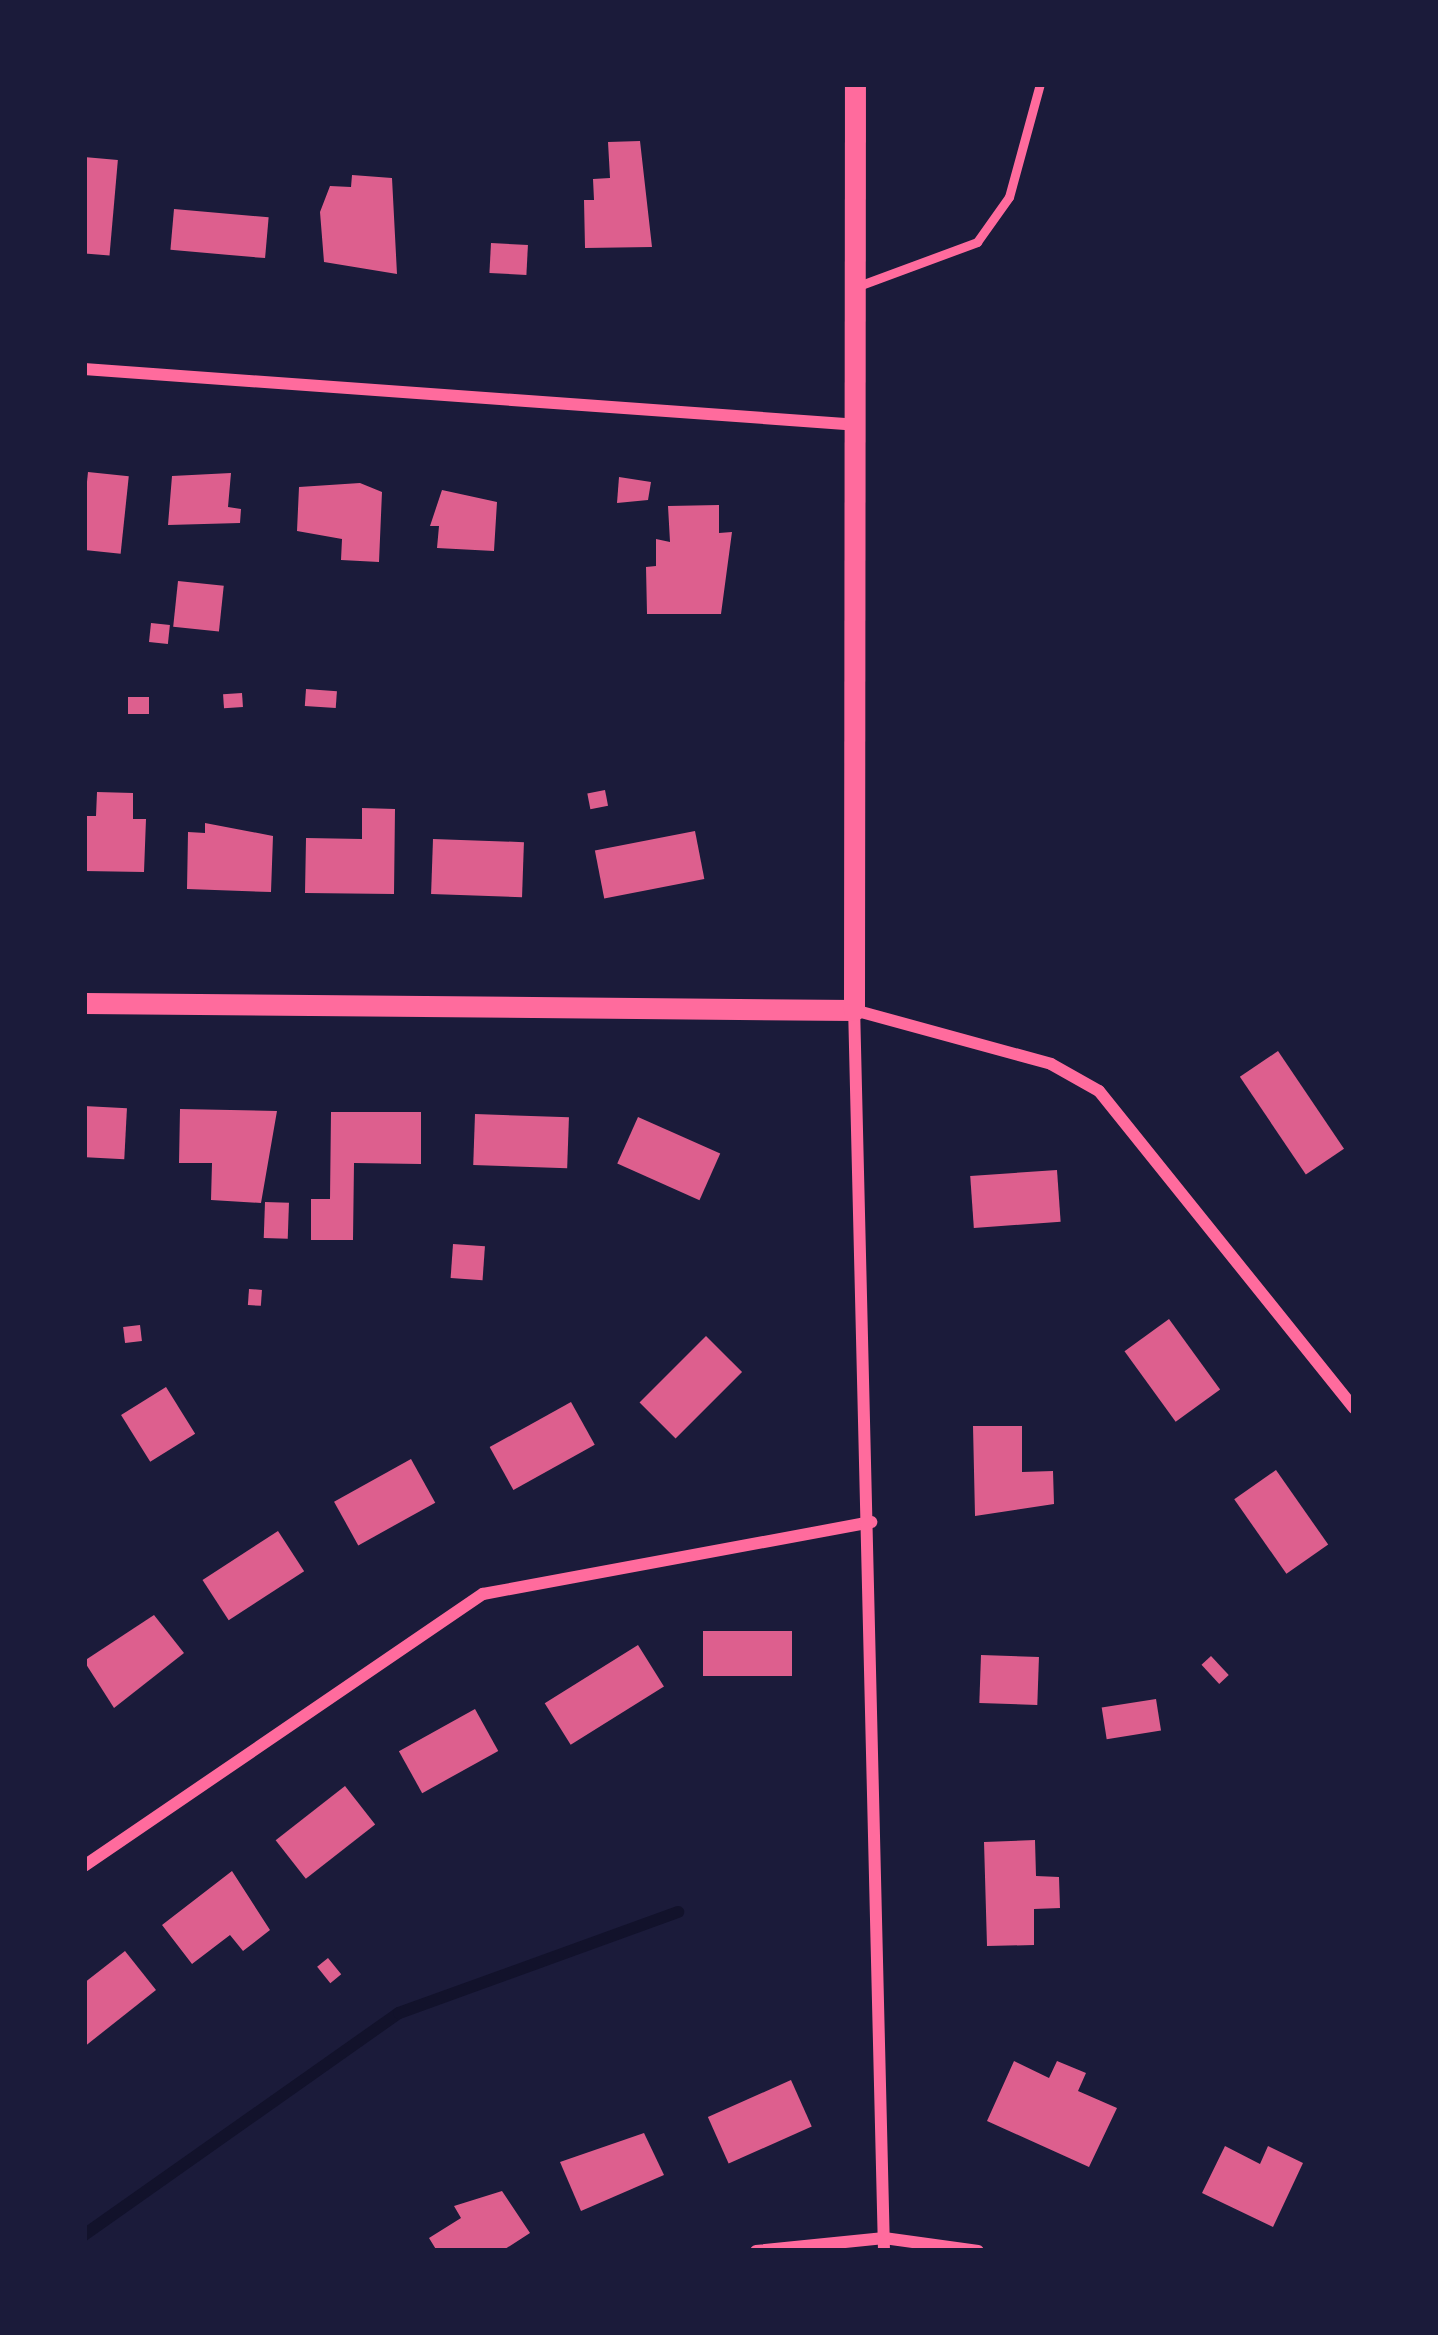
<!DOCTYPE html>
<style>
body{margin:0}
#map{position:relative;width:1438px;height:2335px;overflow:hidden;background:#1b1b3a;font-family:Signika,sans-serif}
div>[style]{position:absolute}
.stream>*{height:12px;margin:-6px;padding:0 6px;transform-origin:6px;border-radius:6px;background:#12122b}
.building>*{inset:0;background:#dd5f8e;transform-origin:0 0}
.service>*{height:9px;margin:-4.5px;padding:0 4.5px;transform-origin:4.5px;border-radius:4.5px;background:#ff6b9d}
.minor>*{height:12px;margin:-6px;padding:0 6px;transform-origin:6px;border-radius:6px;background:#ff6b9d}
.tertiary>*{height:21px;margin:-10.5px;padding:0 10.5px;transform-origin:10.5px;border-radius:10.5px;background:#ff6b9d}
span{translate:-50% -50%;white-space:nowrap;text-align:center;line-height:1.15;-webkit-text-stroke:9px #1b1b3a;paint-order:stroke}
.frame{position:absolute;inset:0;border:87px solid #1b1b3a;pointer-events:none}
</style>
<div id="map">
<div class="stream">
<div style="left:84px;top:2235px;width:385px;rotate:-35.2deg"></div>
<div style="left:399px;top:2013px;width:297px;rotate:-19.9deg"></div>
</div>
<div class="building">
<div style="clip-path:polygon(640px 141px,652px 247px,585px 248px,584px 200px,594px 200px,593px 179px,610px 178px,608px 142px)"></div>
<div style="left:84px;top:157px;width:34px;height:96px;rotate:5deg"></div>
<div style="clip-path:polygon(352px 175px,392px 178px,397px 274px,324px 262px,320px 212px,330px 186px,351px 187px)"></div>
<div style="left:174px;top:209px;width:95px;height:41px;rotate:5deg"></div>
<div style="left:491px;top:243px;width:37px;height:30px;rotate:3deg"></div>
<div style="left:88px;top:472px;width:41px;height:78px;rotate:6deg"></div>
<div style="clip-path:polygon(231px 473px,228px 507px,241px 509px,240px 523px,168px 525px,172px 476px)"></div>
<div style="clip-path:polygon(619px 477px,651px 482px,648px 500px,617px 503px)"></div>
<div style="clip-path:polygon(360px 483px,382px 492px,379px 562px,341px 560px,342px 539px,297px 531px,299px 487px)"></div>
<div style="clip-path:polygon(442px 490px,497px 502px,494px 551px,437px 548px,439px 526px,430px 526px)"></div>
<div style="clip-path:polygon(719px 505px,719px 533px,732px 532px,721px 614px,647px 614px,646px 567px,656px 566px,656px 539px,670px 542px,668px 506px)"></div>
<div style="left:178px;top:581px;width:46px;height:46px;rotate:6deg"></div>
<div style="left:151px;top:623px;width:19px;height:19px;rotate:6deg"></div>
<div style="left:306px;top:689px;width:31px;height:17px;rotate:4deg"></div>
<div style="left:242px;top:693px;width:14px;height:19px;rotate:86deg"></div>
<div style="left:128px;top:697px;width:21px;height:17px"></div>
<div style="left:605px;top:790px;width:16px;height:18px;rotate:79deg"></div>
<div style="clip-path:polygon(97px 792px,133px 793px,133px 819px,146px 819px,144px 872px,84px 871px,84px 816px,96px 816px)"></div>
<div style="clip-path:polygon(362px 808px,395px 809px,394px 894px,305px 893px,306px 838px,362px 839px)"></div>
<div style="clip-path:polygon(205px 823px,273px 836px,271px 892px,187px 889px,188px 832px,205px 833px)"></div>
<div style="left:695px;top:831px;width:49px;height:102px;rotate:79deg"></div>
<div style="left:433px;top:839px;width:91px;height:55px;rotate:2deg"></div>
<div style="left:1278px;top:1051px;width:118px;height:46px;rotate:56deg"></div>
<div style="left:84px;top:1106px;width:43px;height:51px;rotate:3deg"></div>
<div style="clip-path:polygon(180px 1109px,277px 1111px,261px 1203px,211px 1200px,212px 1163px,179px 1163px)"></div>
<div style="clip-path:polygon(331px 1112px,421px 1112px,421px 1164px,354px 1163px,353px 1240px,311px 1240px,311px 1199px,330px 1199px)"></div>
<div style="left:475px;top:1114px;width:94px;height:51px;rotate:2deg"></div>
<div style="left:638px;top:1117px;width:90px;height:51px;rotate:24deg"></div>
<div style="left:1057px;top:1170px;width:52px;height:87px;rotate:86deg"></div>
<div style="left:265px;top:1202px;width:24px;height:36px;rotate:2deg"></div>
<div style="left:453px;top:1244px;width:32px;height:34px;rotate:4deg"></div>
<div style="left:249px;top:1289px;width:13px;height:16px;rotate:4deg"></div>
<div style="left:1169px;top:1319px;width:87px;height:55px;rotate:54deg"></div>
<div style="left:140px;top:1325px;width:16px;height:17px;rotate:83deg"></div>
<div style="left:706px;top:1336px;width:51px;height:94px;rotate:45deg"></div>
<div style="left:166px;top:1387px;width:55px;height:53px;rotate:58deg"></div>
<div style="left:571px;top:1402px;width:49px;height:93px;rotate:61deg"></div>
<div style="clip-path:polygon(973px 1426px,1022px 1426px,1022px 1472px,1053px 1471px,1054px 1504px,975px 1516px)"></div>
<div style="left:411px;top:1459px;width:50px;height:88px;rotate:61deg"></div>
<div style="left:1276px;top:1470px;width:91px;height:51px;rotate:55deg"></div>
<div style="left:278px;top:1531px;width:48px;height:90px;rotate:57deg"></div>
<div style="clip-path:polygon(154px 1615px,184px 1653px,114px 1708px,84px 1661px)"></div>
<div style="left:792px;top:1631px;width:45px;height:89px;rotate:90deg"></div>
<div style="left:638px;top:1645px;width:49px;height:110px;rotate:58deg"></div>
<div style="left:981px;top:1655px;width:58px;height:48px;rotate:2deg"></div>
<div style="left:1211px;top:1656px;width:26px;height:13px;rotate:47deg"></div>
<div style="left:1156px;top:1699px;width:32px;height:55px;rotate:81deg"></div>
<div style="left:475px;top:1709px;width:48px;height:87px;rotate:61deg"></div>
<div style="left:345px;top:1786px;width:49px;height:88px;rotate:52deg"></div>
<div style="clip-path:polygon(1035px 1840px,1036px 1876px,1059px 1877px,1060px 1908px,1034px 1909px,1034px 1945px,987px 1946px,984px 1842px)"></div>
<div style="clip-path:polygon(232px 1871px,270px 1930px,243px 1951px,230px 1935px,192px 1964px,162px 1925px)"></div>
<div style="clip-path:polygon(125px 1951px,156px 1990px,84px 2047px,84px 1983px)"></div>
<div style="left:328px;top:1958px;width:21px;height:14px;rotate:51deg"></div>
<div style="clip-path:polygon(1014px 2061px,1049px 2078px,1057px 2061px,1086px 2073px,1078px 2091px,1117px 2108px,1089px 2167px,987px 2121px)"></div>
<div style="left:791px;top:2080px;width:51px;height:91px;rotate:66deg"></div>
<div style="clip-path:polygon(644px 2133px,664px 2175px,581px 2211px,560px 2162px)"></div>
<div style="clip-path:polygon(1225px 2146px,1260px 2164px,1268px 2146px,1303px 2163px,1273px 2227px,1202px 2193px)"></div>
<div style="clip-path:polygon(502px 2191px,530px 2233px,502px 2251px,437px 2251px,429px 2238px,461px 2218px,454px 2206px)"></div>
</div>
<div class="service">
<div style="left:861px;top:285px;width:124px;rotate:-20.3deg"></div>
<div style="left:977px;top:242px;width:55px;rotate:-54.6deg"></div>
<div style="left:1009px;top:197px;width:117px;rotate:-74.7deg"></div>
</div>
<div class="minor">
<div style="left:84px;top:369px;width:777px;rotate:4.13deg"></div>
<div style="left:84px;top:1866px;width:483px;rotate:-34.3deg"></div>
<div style="left:483px;top:1594px;width:395px;rotate:-10.5deg"></div>
<div style="left:756px;top:2251px;width:129px;rotate:-5.8deg"></div>
<div style="left:884px;top:2238px;width:95px;rotate:7.9deg"></div>
<div style="left:884px;top:2251px;width:1241px;rotate:-91.38deg"></div>
<div style="left:854px;top:1010px;width:204px;rotate:15.3deg"></div>
<div style="left:1051px;top:1064px;width:55px;rotate:29.4deg"></div>
<div style="left:1099px;top:1091px;width:407px;rotate:51.2deg"></div>
</div>
<div class="tertiary">
<div style="left:84px;top:1003px;width:770px;rotate:0.52deg"></div>
<div style="left:854px;top:1010px;width:926px;rotate:-89.94deg"></div>
</div>
<div class="frame"></div>
</div>
